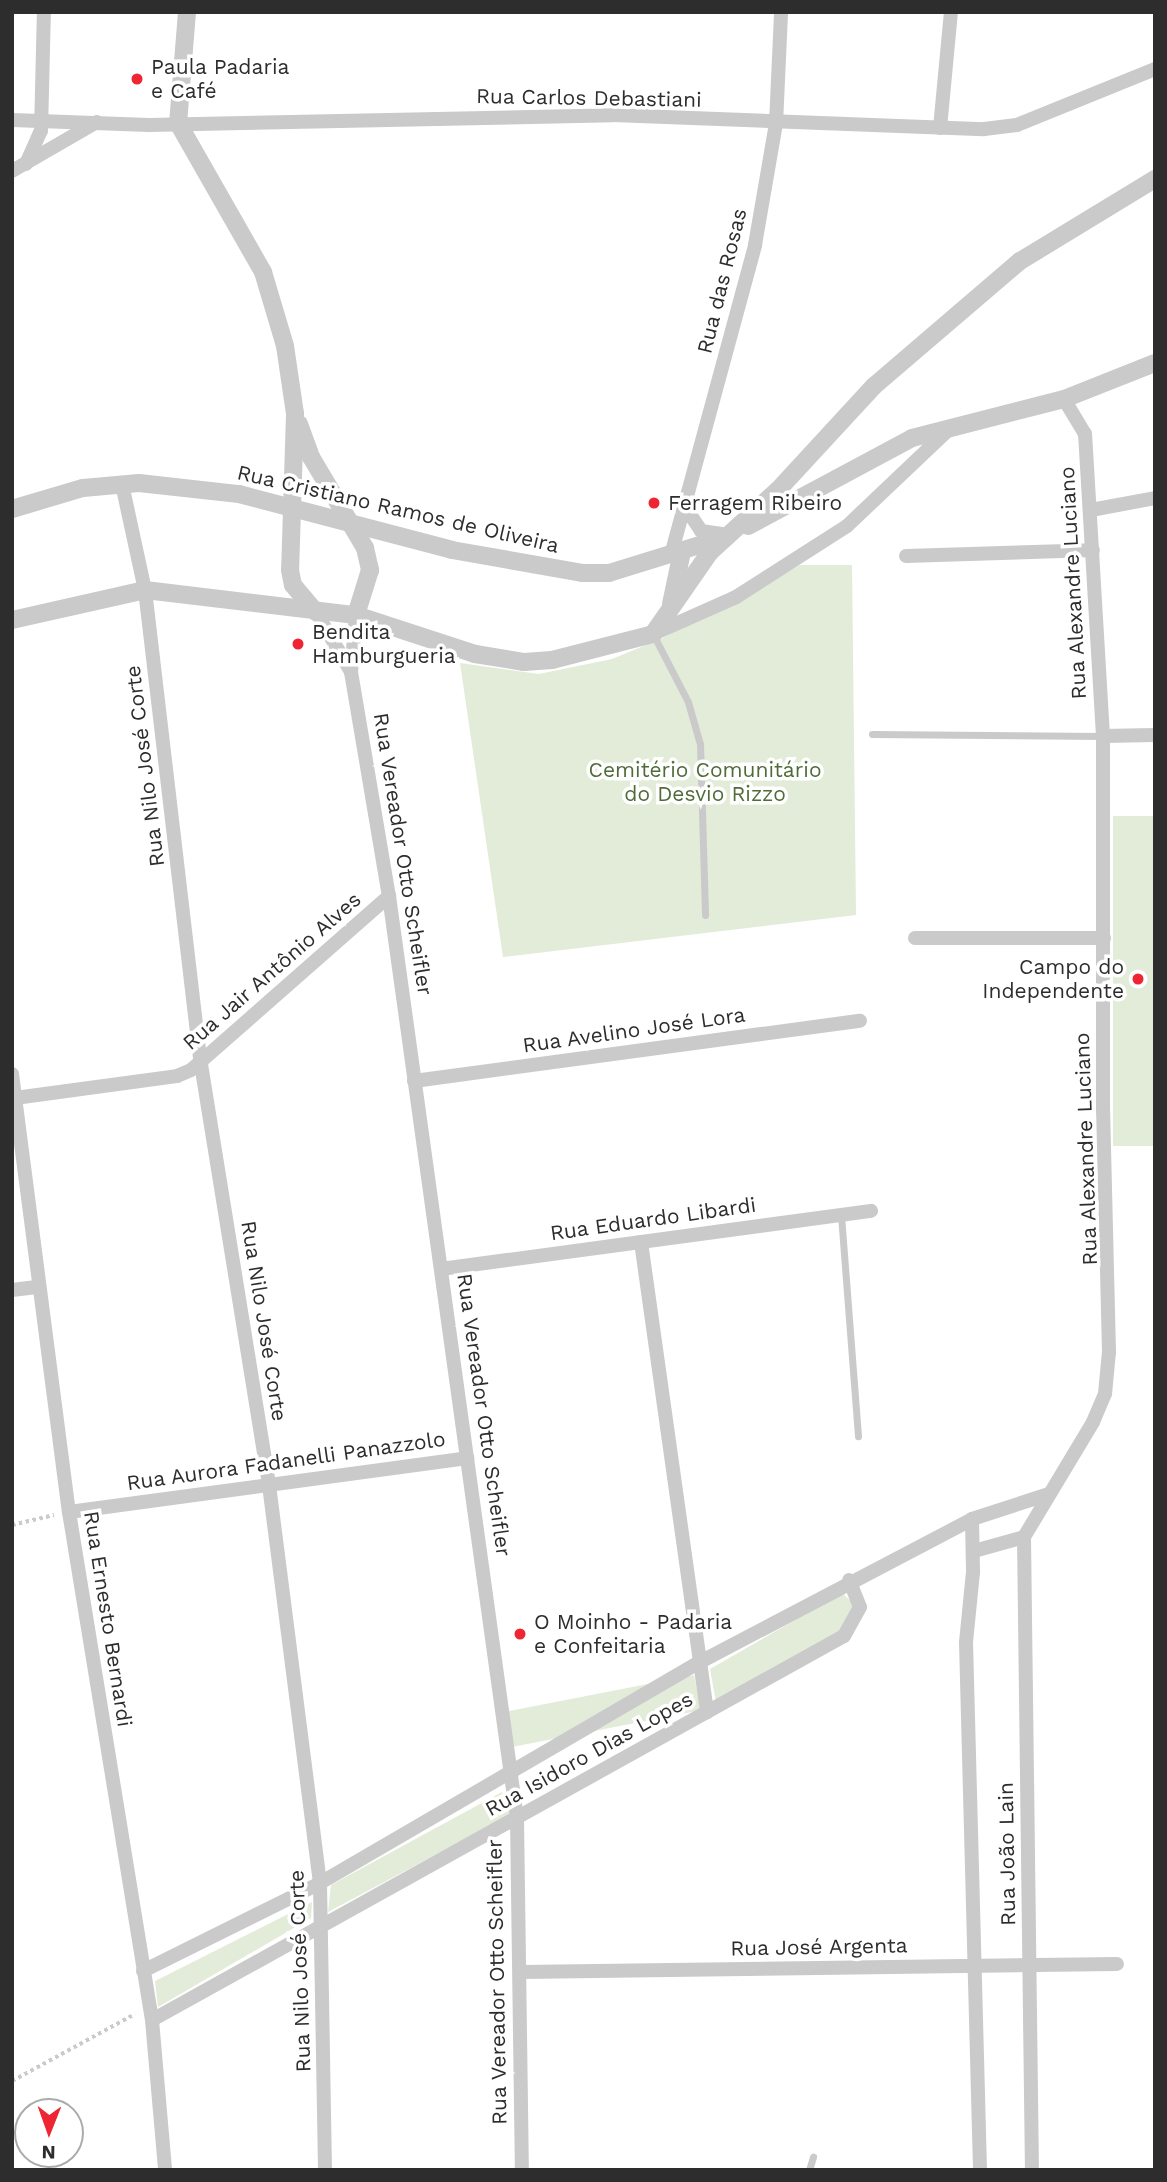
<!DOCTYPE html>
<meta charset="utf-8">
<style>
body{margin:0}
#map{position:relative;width:1167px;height:2182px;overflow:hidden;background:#fff;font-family:"Work Sans",sans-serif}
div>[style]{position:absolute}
.green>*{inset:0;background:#e3ebd9;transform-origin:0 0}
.path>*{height:3.5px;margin-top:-1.75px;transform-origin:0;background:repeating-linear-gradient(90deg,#cacaca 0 3.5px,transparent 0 7px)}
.service>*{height:7px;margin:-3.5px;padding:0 3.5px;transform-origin:3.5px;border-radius:3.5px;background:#cacaca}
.minor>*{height:14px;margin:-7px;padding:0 7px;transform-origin:7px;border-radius:7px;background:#cacaca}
.tertiary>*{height:18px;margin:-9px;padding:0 9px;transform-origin:9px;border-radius:9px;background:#cacaca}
.dots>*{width:19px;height:19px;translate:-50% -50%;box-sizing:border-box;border:4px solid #fff;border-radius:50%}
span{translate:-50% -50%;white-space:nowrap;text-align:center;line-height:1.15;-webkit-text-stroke:7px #fff;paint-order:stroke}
.poi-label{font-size:21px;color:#2d2d2d}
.left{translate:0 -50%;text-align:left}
.right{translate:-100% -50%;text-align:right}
.street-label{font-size:21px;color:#2d2d2d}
.park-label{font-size:21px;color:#4f6b38}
.frame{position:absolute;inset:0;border:14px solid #2d2d2d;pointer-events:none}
.north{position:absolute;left:14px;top:2098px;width:70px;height:70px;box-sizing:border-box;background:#fff;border:2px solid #ababab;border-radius:50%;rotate:181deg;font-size:19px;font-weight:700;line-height:28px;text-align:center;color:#2d2d2d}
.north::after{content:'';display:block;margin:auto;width:24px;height:32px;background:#ee2532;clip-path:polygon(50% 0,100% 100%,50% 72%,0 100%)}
</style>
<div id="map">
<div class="green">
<div style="clip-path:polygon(800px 565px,852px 565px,856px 915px,503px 957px,460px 663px,539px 674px,612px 659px,663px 638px)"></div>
<div style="left:1113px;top:816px;width:42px;height:330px"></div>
<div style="clip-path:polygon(842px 1593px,853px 1603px,853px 1621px,841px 1635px,716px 1702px,710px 1669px)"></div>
<div style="left:694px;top:1675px;width:36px;height:199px;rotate:79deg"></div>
<div style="clip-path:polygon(502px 1792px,510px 1815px,328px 1912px,331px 1885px)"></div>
<div style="clip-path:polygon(312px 1902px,311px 1918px,158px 2007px,155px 1981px)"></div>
</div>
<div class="path">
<div style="left:12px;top:1525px;width:43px;rotate:-13.4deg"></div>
<div style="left:12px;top:2081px;width:140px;rotate:-28.6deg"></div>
</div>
<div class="service">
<div style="left:654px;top:636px;width:74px;rotate:62.7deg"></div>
<div style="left:688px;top:702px;width:44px;rotate:74.1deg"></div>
<div style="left:700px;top:744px;width:171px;rotate:88.3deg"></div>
<div style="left:872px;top:734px;width:231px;rotate:0.5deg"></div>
<div style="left:841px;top:1215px;width:222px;rotate:85.6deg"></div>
<div style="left:809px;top:2170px;width:14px;rotate:-73deg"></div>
</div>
<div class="minor">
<div style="left:12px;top:120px;width:137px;rotate:2.1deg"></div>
<div style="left:149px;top:125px;width:464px;rotate:-1.2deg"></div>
<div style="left:613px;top:115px;width:371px;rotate:2.2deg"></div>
<div style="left:984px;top:129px;width:33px;rotate:-7deg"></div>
<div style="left:1017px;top:125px;width:149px;rotate:-22.1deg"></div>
<div style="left:940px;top:128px;width:117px;rotate:-84.6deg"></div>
<div style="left:26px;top:164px;width:36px;rotate:-66deg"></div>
<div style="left:41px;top:131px;width:119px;rotate:-88.6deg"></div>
<div style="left:12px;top:171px;width:98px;rotate:-30deg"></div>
<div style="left:122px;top:484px;width:108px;rotate:77.8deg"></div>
<div style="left:145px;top:590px;width:471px;rotate:83.3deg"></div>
<div style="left:200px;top:1058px;width:433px;rotate:80.8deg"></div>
<div style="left:269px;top:1485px;width:401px;rotate:82.7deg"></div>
<div style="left:320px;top:1883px;width:287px;rotate:89deg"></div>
<div style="left:683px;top:504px;width:32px;rotate:56deg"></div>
<div style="left:701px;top:531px;width:28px;rotate:8deg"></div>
<div style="left:1091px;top:510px;width:65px;rotate:-10.6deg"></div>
<div style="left:671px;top:555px;width:321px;rotate:-74.8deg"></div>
<div style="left:755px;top:245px;width:123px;rotate:-80.2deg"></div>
<div style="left:776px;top:124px;width:112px;rotate:-87.4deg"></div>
<div style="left:906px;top:556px;width:187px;rotate:-1.8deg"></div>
<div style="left:316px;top:612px;width:69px;rotate:59.7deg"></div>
<div style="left:356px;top:615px;width:57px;rotate:95deg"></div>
<div style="left:351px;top:672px;width:227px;rotate:80.4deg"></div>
<div style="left:389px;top:896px;width:932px;rotate:82.1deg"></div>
<div style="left:517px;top:1819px;width:351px;rotate:89.2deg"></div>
<div style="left:653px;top:634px;width:91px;rotate:-24deg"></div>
<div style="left:736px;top:597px;width:132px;rotate:-32.6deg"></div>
<div style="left:847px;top:526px;width:139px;rotate:-43.5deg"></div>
<div style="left:1103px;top:736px;width:52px;rotate:-1.1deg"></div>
<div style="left:915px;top:938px;width:189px"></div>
<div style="left:12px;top:1074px;width:442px;rotate:82.6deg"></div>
<div style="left:69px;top:1512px;width:515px;rotate:80.72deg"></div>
<div style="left:152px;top:2020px;width:151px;rotate:85deg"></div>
<div style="left:414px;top:1081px;width:450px;rotate:-7.7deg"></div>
<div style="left:15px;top:1098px;width:163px;rotate:-7.7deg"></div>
<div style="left:177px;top:1076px;width:15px;rotate:-23deg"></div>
<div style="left:191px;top:1070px;width:264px;rotate:-41.3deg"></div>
<div style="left:641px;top:1242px;width:475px;rotate:82deg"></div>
<div style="left:441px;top:1269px;width:434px;rotate:-7.7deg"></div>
<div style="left:12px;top:1290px;width:25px;rotate:-7deg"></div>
<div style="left:69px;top:1512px;width:402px;rotate:-7.7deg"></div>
<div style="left:972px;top:1519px;width:81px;rotate:-18deg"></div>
<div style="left:1024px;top:1537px;width:633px;rotate:89.28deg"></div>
<div style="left:974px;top:1551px;width:52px;rotate:-15.6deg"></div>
<div style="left:1024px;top:1537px;width:134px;rotate:-59deg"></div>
<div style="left:1093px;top:1422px;width:30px;rotate:-67deg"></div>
<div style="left:1105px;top:1394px;width:42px;rotate:-84.6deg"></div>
<div style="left:1109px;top:1352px;width:241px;rotate:-91.4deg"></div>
<div style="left:1103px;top:1111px;width:375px;rotate:-90deg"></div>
<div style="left:1103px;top:736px;width:303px;rotate:-93.4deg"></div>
<div style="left:1085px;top:434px;width:41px;rotate:-121deg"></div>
<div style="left:143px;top:1971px;width:198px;rotate:-26.4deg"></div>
<div style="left:320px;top:1883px;width:442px;rotate:-30.2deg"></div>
<div style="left:702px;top:1661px;width:305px;rotate:-27.7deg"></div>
<div style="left:972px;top:1519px;width:53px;rotate:88.9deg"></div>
<div style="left:973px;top:1572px;width:70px;rotate:95.7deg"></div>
<div style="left:966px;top:1642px;width:528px;rotate:88.48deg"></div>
<div style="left:521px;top:1972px;width:596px;rotate:-0.77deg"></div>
<div style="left:152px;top:2020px;width:791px;rotate:-29.03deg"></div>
<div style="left:844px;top:1636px;width:33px;rotate:-61deg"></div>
<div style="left:860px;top:1607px;width:29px;rotate:-112deg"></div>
</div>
<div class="tertiary">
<div style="left:187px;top:12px;width:111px;rotate:94.6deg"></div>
<div style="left:178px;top:123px;width:172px;rotate:60.3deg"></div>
<div style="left:263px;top:272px;width:77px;rotate:73.4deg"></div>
<div style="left:285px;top:346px;width:69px;rotate:81.6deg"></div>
<div style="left:295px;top:414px;width:156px;rotate:91.8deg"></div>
<div style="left:290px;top:570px;width:15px;rotate:79deg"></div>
<div style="left:293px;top:585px;width:35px;rotate:50deg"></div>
<div style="left:299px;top:424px;width:35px;rotate:70deg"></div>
<div style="left:311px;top:457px;width:106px;rotate:59.3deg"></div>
<div style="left:365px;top:548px;width:23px;rotate:77deg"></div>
<div style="left:370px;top:570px;width:47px;rotate:107.3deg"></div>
<div style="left:12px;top:509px;width:74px;rotate:-16.5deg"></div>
<div style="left:83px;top:488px;width:56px;rotate:-5.1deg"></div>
<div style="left:139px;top:483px;width:101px;rotate:6.3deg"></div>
<div style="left:239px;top:494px;width:220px;rotate:14.7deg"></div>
<div style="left:452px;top:550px;width:132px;rotate:10deg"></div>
<div style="left:582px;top:573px;width:27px"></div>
<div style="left:609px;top:573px;width:115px;rotate:-17.2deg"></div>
<div style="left:748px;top:526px;width:186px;rotate:-28.2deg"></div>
<div style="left:912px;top:438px;width:157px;rotate:-14.4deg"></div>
<div style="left:1064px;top:399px;width:98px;rotate:-21.6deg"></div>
<div style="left:671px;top:604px;width:53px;rotate:-78.1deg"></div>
<div style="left:12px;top:620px;width:136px;rotate:-12.7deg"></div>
<div style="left:145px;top:590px;width:212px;rotate:6.8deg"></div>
<div style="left:356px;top:615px;width:125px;rotate:18.1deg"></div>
<div style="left:475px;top:654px;width:50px;rotate:9.3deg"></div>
<div style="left:524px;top:662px;width:28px;rotate:-4deg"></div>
<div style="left:552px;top:660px;width:104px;rotate:-14.4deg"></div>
<div style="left:653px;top:634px;width:100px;rotate:-55.2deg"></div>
<div style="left:710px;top:552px;width:92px;rotate:-42.4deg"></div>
<div style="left:778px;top:490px;width:142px;rotate:-47.3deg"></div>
<div style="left:874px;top:386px;width:192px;rotate:-40.6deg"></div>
<div style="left:1020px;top:261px;width:158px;rotate:-31.3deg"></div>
</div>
<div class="dots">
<div style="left:137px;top:79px;background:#ee2532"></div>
<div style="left:654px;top:503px;background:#ee2532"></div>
<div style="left:298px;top:644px;background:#ee2532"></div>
<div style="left:1138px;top:979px;background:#ee2532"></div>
<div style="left:520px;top:1634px;background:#ee2532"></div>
</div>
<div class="poi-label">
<span class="left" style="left:151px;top:79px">Paula Padaria<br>e Café</span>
<span class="left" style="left:668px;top:503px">Ferragem Ribeiro</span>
<span class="left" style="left:312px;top:644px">Bendita<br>Hamburgueria</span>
<span class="right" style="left:1124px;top:979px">Campo do<br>Independente</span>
<span class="left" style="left:534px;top:1634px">O Moinho - Padaria<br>e Confeitaria</span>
</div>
<div class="street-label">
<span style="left:589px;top:98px;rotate:1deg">Rua Carlos Debastiani</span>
<span style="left:722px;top:281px;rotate:-76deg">Rua das Rosas</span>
<span style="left:398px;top:509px;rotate:13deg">Rua Cristiano Ramos de Oliveira</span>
<span style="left:1073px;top:583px;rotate:-93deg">Rua Alexandre Luciano</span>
<span style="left:145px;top:766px;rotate:-97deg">Rua Nilo José Corte</span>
<span style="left:403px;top:854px;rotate:81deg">Rua Vereador Otto Scheifler</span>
<span style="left:272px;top:971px;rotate:-41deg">Rua Jair Antônio Alves</span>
<span style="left:634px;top:1030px;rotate:-8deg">Rua Avelino José Lora</span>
<span style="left:1086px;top:1149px;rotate:-92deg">Rua Alexandre Luciano</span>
<span style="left:653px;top:1219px;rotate:-8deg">Rua Eduardo Libardi</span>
<span style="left:264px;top:1321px;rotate:81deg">Rua Nilo José Corte</span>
<span style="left:484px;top:1415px;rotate:82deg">Rua Vereador Otto Scheifler</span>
<span style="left:286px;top:1461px;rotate:-8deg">Rua Aurora Fadanelli Panazzolo</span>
<span style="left:108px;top:1619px;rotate:81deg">Rua Ernesto Bernardi</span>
<span style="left:589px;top:1754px;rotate:-29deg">Rua Isidoro Dias Lopes</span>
<span style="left:1007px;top:1854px;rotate:-91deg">Rua João Lain</span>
<span style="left:819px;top:1947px;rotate:-1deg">Rua José Argenta</span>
<span style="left:300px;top:1971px;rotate:-92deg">Rua Nilo José Corte</span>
<span style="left:497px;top:1982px;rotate:-91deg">Rua Vereador Otto Scheifler</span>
</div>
<div class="park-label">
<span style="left:705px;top:782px">Cemitério Comunitário<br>do Desvio Rizzo</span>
</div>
<div class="frame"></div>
<div class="north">N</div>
</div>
